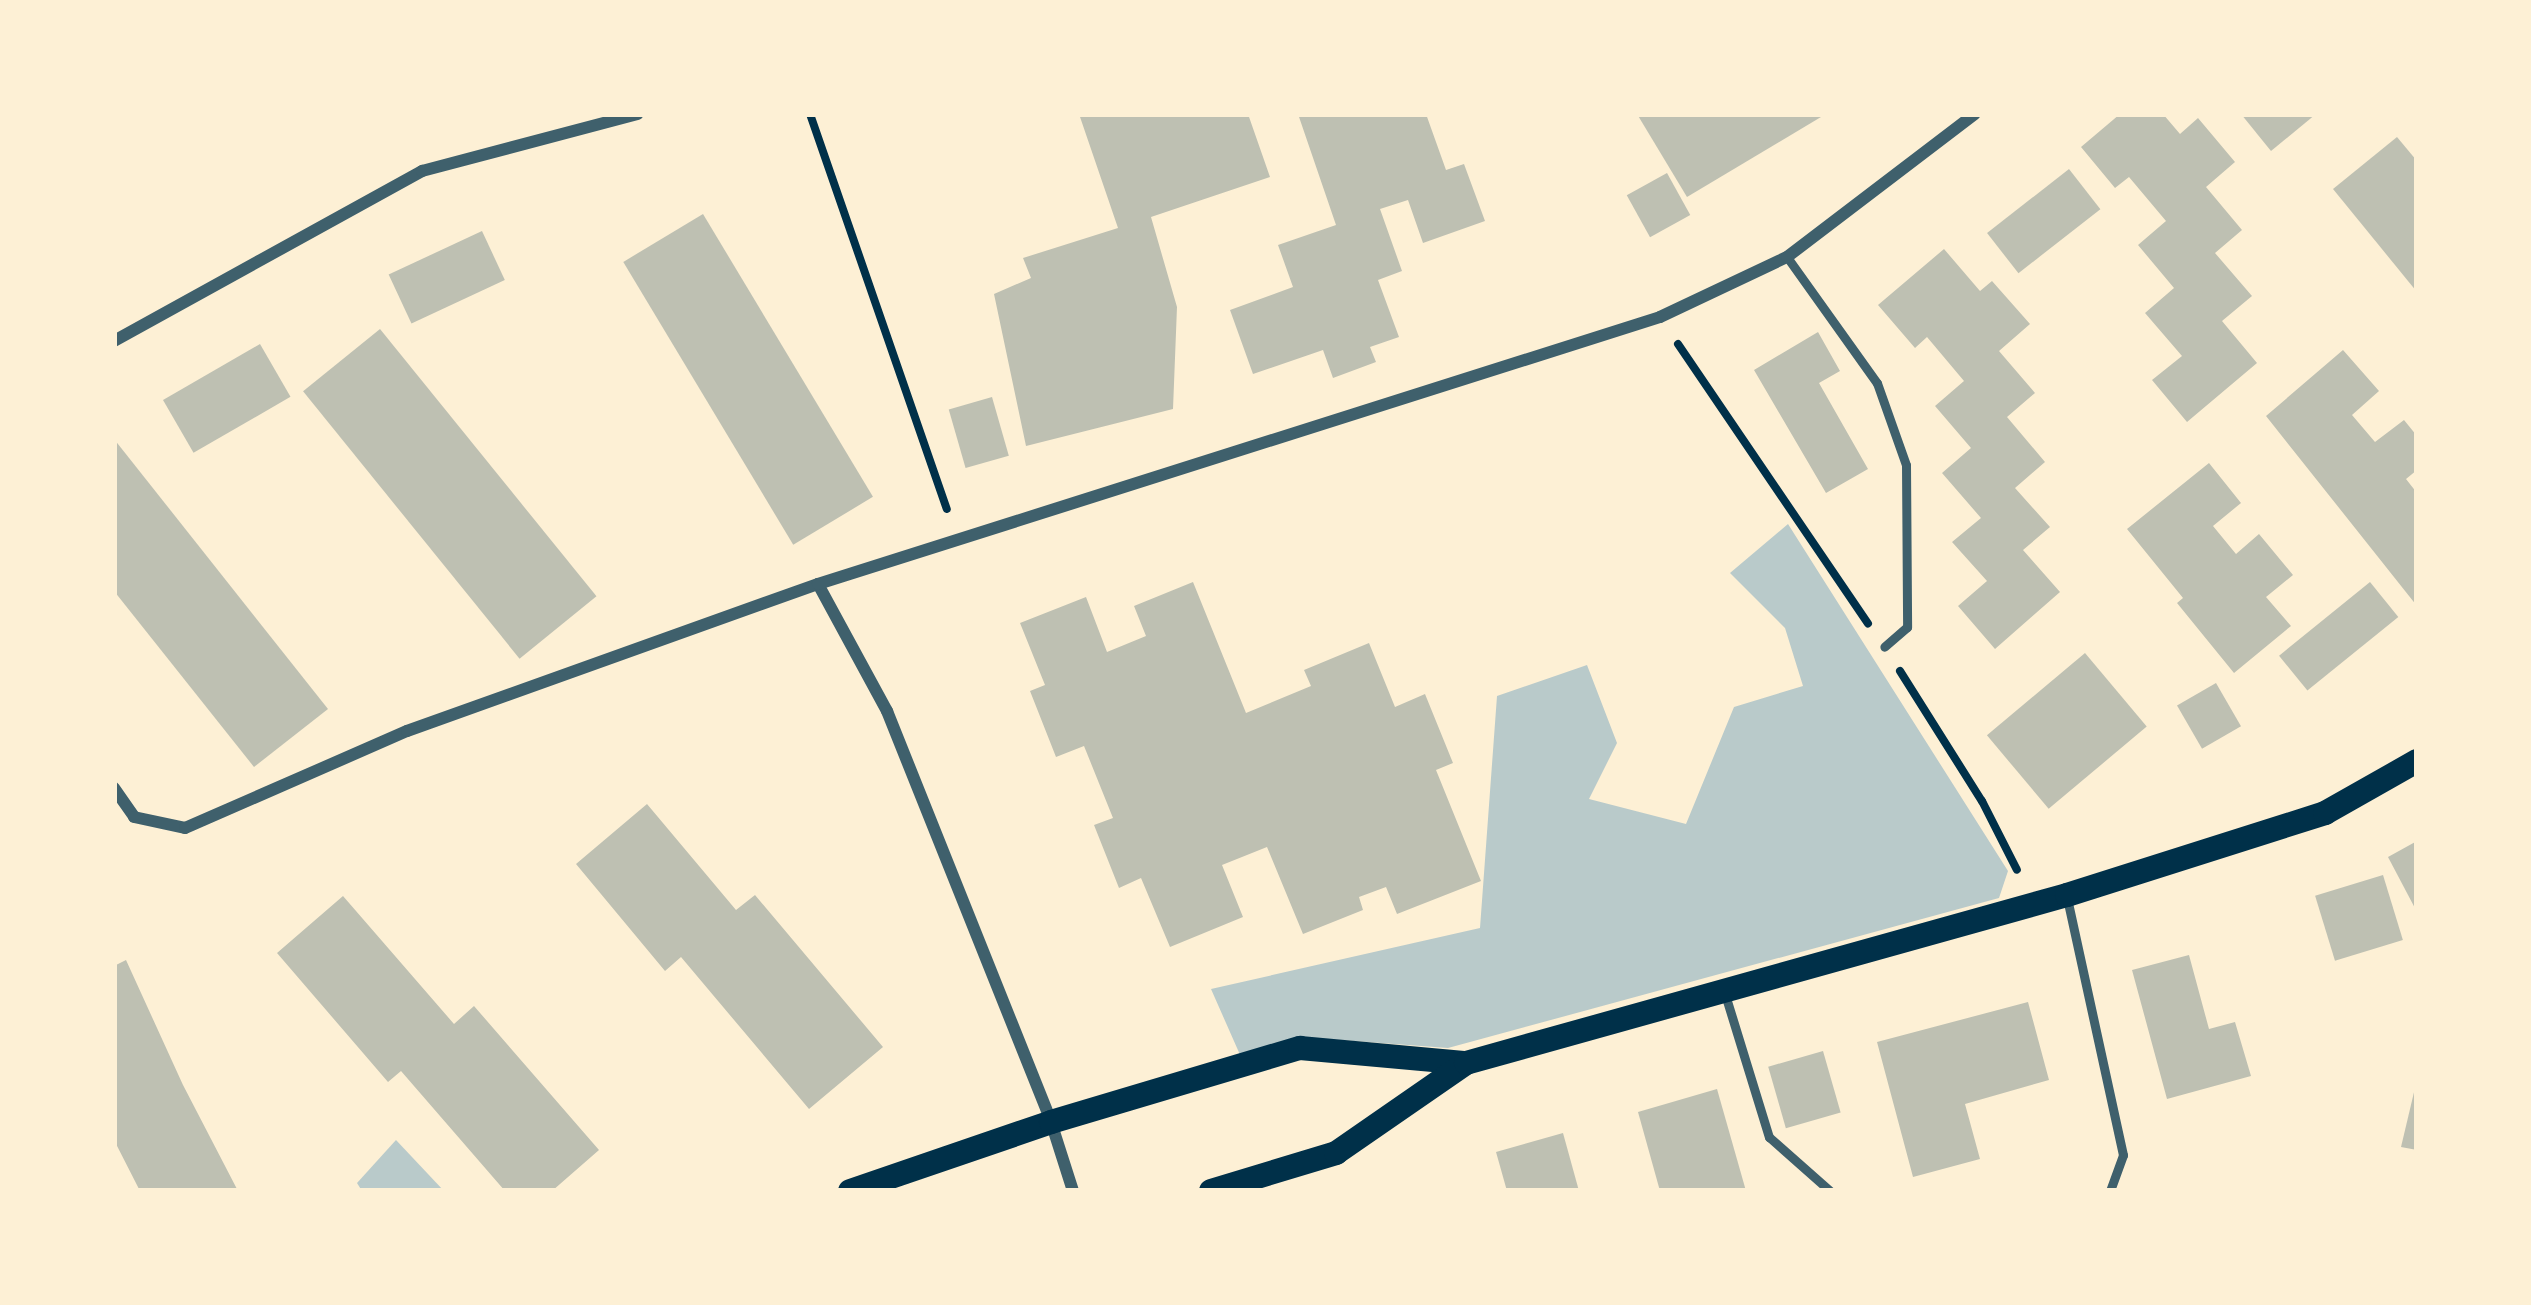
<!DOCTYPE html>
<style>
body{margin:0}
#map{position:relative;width:2531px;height:1305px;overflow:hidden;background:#fdf0d5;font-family:"Open Sans",sans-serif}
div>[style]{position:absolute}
.green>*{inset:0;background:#b9caca}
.building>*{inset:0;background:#bec0b2;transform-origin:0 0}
.path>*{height:8px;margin:-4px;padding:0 4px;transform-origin:4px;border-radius:4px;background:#003049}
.service>*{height:9px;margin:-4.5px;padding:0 4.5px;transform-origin:4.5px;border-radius:4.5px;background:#3f606c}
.minor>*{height:12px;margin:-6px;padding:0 6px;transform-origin:6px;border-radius:6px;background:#3f606c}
.secondary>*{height:24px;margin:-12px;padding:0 12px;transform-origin:12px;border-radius:12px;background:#003049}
span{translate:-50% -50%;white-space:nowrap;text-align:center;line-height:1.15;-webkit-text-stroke:12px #fdf0d5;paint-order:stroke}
.frame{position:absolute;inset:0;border:117px solid #fdf0d5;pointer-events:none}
</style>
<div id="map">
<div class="green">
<div style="clip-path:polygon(1788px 524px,2008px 871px,1999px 898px,1448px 1048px,1327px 1039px,1241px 1057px,1211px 989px,1480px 928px,1497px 696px,1587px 665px,1617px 743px,1589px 799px,1686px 824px,1734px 707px,1803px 686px,1785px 628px,1730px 573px)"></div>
<div style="clip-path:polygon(396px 1140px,444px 1191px,362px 1191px,357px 1183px)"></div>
</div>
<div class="building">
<div style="clip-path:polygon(1079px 114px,1248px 114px,1270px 177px,1151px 217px,1177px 307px,1173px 409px,1026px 446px,994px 294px,1031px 278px,1023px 258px,1118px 228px)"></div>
<div style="clip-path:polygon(1298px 114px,1426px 114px,1446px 170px,1464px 164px,1485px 221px,1423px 243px,1408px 200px,1380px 209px,1402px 271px,1378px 280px,1399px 337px,1370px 347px,1376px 362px,1333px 378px,1323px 350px,1253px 374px,1230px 310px,1293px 287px,1278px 245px,1336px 225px)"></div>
<div style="clip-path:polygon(1637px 114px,1826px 114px,1687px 197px)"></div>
<div style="clip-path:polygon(2120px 114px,2163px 114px,2180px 134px,2198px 118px,2235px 162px,2206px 187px,2242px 230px,2215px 253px,2252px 296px,2222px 321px,2257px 363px,2187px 422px,2152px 380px,2182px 356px,2145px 313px,2174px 288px,2138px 245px,2166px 221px,2129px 177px,2115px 188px,2081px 147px)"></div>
<div style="clip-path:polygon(2241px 114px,2316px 114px,2271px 151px)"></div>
<div style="clip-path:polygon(2397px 137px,2417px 161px,2417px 292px,2333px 189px)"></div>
<div style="left:2069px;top:169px;width:51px;height:104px;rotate:52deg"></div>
<div style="left:1667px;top:173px;width:48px;height:46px;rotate:61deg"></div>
<div style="left:703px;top:214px;width:330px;height:93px;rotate:59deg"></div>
<div style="left:482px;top:231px;width:54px;height:103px;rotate:65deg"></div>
<div style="clip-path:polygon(1944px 249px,1980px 291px,1992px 281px,2030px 324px,1999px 351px,2035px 393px,2007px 417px,2045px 462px,2015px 488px,2050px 527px,2023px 550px,2060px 592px,1995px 649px,1958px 606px,1987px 581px,1952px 542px,1981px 518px,1942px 473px,1971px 448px,1935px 406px,1964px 381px,1927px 337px,1915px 348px,1878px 305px)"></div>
<div style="left:380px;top:329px;width:344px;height:99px;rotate:51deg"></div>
<div style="clip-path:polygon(1818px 332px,1840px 371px,1819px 383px,1868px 469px,1826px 493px,1754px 370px)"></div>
<div style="left:260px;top:344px;width:61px;height:112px;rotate:60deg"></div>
<div style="clip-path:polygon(2343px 350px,2379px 391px,2352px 415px,2375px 442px,2404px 420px,2417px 436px,2417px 470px,2406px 479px,2417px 493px,2417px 606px,2266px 416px)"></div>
<div style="left:992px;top:397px;width:61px;height:45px;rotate:74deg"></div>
<div style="clip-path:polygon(114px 439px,328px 709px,254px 767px,114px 591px)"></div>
<div style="clip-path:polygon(2209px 463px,2241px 503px,2213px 526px,2236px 554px,2259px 534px,2293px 575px,2266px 597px,2291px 626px,2234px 673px,2177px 603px,2183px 598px,2127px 529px)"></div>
<div style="clip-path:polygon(1193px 582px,1246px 713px,1311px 686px,1304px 670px,1369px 643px,1395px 707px,1425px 694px,1453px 763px,1436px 770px,1481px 881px,1397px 914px,1386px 887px,1359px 897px,1363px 910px,1303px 934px,1267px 847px,1222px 865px,1243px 917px,1170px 947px,1141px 878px,1119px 888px,1094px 825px,1113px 818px,1084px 746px,1056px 757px,1030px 691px,1045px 685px,1020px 623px,1086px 597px,1107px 652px,1146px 636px,1134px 606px)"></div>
<div style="left:2370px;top:582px;width:45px;height:117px;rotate:51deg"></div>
<div style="left:2085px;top:653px;width:96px;height:128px;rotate:50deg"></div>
<div style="left:2216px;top:683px;width:50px;height:45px;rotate:60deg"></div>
<div style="clip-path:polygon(647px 804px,736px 910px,755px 895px,883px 1047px,809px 1109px,681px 957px,665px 971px,576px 864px)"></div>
<div style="clip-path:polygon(2417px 841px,2417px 912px,2388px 857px)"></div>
<div style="left:2383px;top:875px;width:68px;height:71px;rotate:73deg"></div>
<div style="clip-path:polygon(343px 896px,454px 1024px,474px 1006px,599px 1150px,552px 1191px,505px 1191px,401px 1071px,388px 1082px,277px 953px)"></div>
<div style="clip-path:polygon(2189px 955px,2209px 1029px,2235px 1022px,2251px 1076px,2167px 1099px,2132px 970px)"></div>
<div style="clip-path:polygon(126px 960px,183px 1085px,238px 1191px,140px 1191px,114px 1140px,114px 966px)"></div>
<div style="clip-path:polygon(2028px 1002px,2049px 1080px,1965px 1104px,1980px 1159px,1913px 1177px,1877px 1042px)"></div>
<div style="left:1823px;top:1051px;width:64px;height:57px;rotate:74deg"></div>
<div style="clip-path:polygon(2415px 1088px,2417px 1089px,2417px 1150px,2401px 1147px)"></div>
<div style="clip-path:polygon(1717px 1089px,1746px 1191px,1660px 1191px,1638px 1112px)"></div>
<div style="clip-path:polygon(1563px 1133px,1579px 1191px,1507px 1191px,1496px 1152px)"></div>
</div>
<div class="path">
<div style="left:810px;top:114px;width:418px;rotate:70.9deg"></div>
<div style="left:1678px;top:344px;width:338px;rotate:55.8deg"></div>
<div style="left:1900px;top:671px;width:154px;rotate:57.8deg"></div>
<div style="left:1982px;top:801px;width:77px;rotate:63.1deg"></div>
</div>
<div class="service">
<div style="left:1787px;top:257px;width:155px;rotate:54.5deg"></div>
<div style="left:1877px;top:383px;width:87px;rotate:70.5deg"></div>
<div style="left:1906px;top:465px;width:162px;rotate:89.6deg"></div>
<div style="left:1907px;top:627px;width:30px;rotate:139deg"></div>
<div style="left:2067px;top:898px;width:263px;rotate:77.7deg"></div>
<div style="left:2123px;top:1155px;width:38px;rotate:110deg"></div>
<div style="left:1724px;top:991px;width:153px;rotate:72.9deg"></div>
<div style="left:1769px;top:1137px;width:81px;rotate:41.5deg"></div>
</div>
<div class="minor">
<div style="left:114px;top:341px;width:352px;rotate:-28.9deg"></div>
<div style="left:422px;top:171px;width:223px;rotate:-14.8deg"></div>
<div style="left:818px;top:584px;width:145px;rotate:61.5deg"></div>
<div style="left:887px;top:711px;width:443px;rotate:68.2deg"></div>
<div style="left:1051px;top:1122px;width:72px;rotate:72.3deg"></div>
<div style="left:114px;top:788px;width:35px;rotate:55deg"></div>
<div style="left:134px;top:817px;width:52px;rotate:12.2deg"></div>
<div style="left:185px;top:828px;width:242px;rotate:-23.6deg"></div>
<div style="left:407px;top:731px;width:436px;rotate:-19.7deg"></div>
<div style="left:818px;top:584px;width:883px;rotate:-17.59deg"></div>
<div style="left:1660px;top:317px;width:140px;rotate:-25.3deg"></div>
<div style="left:1787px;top:257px;width:236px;rotate:-37.3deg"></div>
</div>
<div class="secondary">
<div style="left:850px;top:1191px;width:213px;rotate:-18.9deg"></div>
<div style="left:1051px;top:1122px;width:260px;rotate:-16.6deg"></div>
<div style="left:1300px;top:1048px;width:167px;rotate:5.2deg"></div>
<div style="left:1211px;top:1191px;width:131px;rotate:-16.9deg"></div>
<div style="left:1336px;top:1153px;width:158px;rotate:-34.7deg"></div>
<div style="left:1466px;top:1063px;width:624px;rotate:-15.62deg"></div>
<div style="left:2067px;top:895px;width:271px;rotate:-17.6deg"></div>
<div style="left:2325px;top:813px;width:106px;rotate:-29.5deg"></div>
</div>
<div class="frame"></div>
</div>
